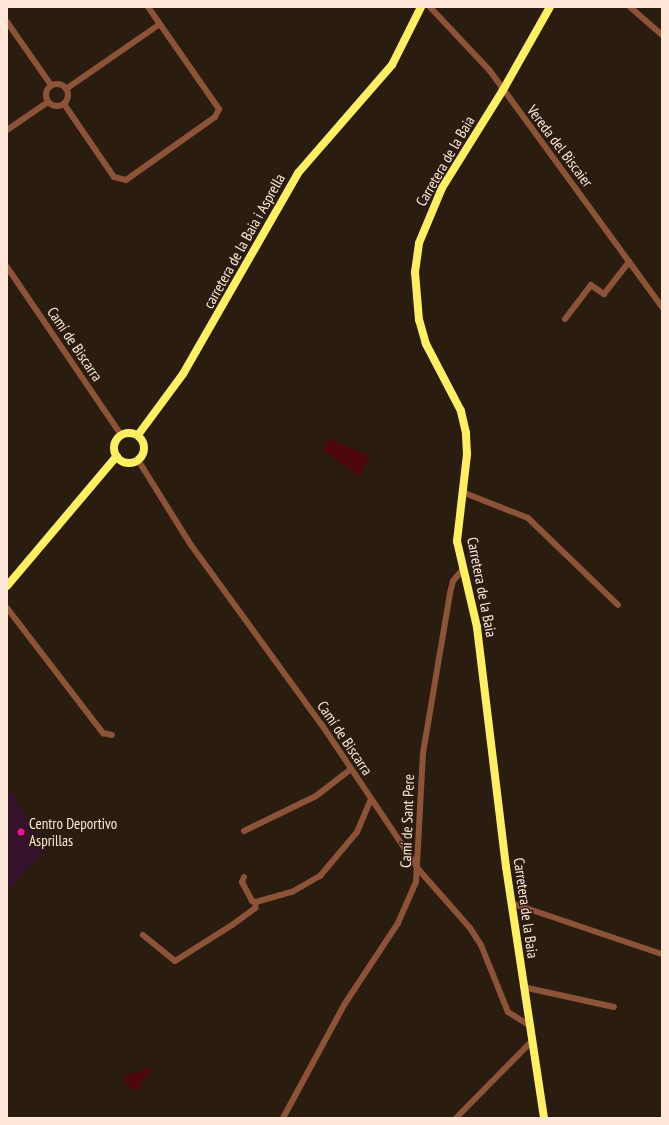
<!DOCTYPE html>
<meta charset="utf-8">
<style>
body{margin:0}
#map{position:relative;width:669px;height:1125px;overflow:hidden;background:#2b1c10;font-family:"PT Sans Narrow",sans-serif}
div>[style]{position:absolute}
.green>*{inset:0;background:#36122d}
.water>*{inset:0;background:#4c080e}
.minor>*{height:6px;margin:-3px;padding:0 3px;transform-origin:3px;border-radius:3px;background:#8d5339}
.minor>.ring{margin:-3px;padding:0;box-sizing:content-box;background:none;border:6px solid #8d5339;border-radius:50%}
.major>*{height:8px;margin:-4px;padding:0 4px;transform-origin:4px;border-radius:4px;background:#ffef61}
.major>.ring{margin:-4px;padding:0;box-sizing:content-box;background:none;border:8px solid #ffef61;border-radius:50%}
.dots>*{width:11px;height:11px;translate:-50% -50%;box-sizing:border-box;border:2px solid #2b1c10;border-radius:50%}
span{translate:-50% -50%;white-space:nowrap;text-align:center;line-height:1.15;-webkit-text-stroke:3px #2b1c10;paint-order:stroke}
.street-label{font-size:15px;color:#ffe8da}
.poi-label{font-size:15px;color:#ffe8da}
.left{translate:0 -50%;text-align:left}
.frame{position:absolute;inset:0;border:8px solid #ffe8da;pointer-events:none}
</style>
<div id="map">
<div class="green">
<div style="clip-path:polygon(7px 787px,47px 849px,7px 890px)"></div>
</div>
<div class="water">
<div style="clip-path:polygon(329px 439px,370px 456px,359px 477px,322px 449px)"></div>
<div style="clip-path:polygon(153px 1067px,136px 1092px,122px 1080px,129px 1074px)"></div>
</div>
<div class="minor">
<div style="left:430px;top:7px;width:88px;rotate:46.8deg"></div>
<div style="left:490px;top:71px;width:292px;rotate:53.9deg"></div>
<div style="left:630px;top:7px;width:43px;rotate:41.2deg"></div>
<div style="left:7px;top:22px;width:77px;rotate:55.1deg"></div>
<div class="ring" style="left:46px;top:84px;width:16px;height:16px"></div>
<div style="left:66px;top:89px;width:114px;rotate:-34.7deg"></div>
<div style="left:64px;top:104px;width:88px;rotate:55.6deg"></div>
<div style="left:114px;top:177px;width:12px;rotate:14deg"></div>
<div style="left:126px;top:180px;width:109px;rotate:-35.3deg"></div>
<div style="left:215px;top:117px;width:9px;rotate:-63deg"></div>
<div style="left:219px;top:109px;width:124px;rotate:-124.8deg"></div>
<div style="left:7px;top:130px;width:50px;rotate:-34.3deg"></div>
<div style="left:7px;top:267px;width:203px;rotate:55.8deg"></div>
<div style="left:565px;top:319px;width:43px;rotate:-52.6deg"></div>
<div style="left:591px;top:285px;width:16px;rotate:35deg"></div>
<div style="left:604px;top:294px;width:41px;rotate:-52deg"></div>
<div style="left:138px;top:460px;width:100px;rotate:58.1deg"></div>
<div style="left:191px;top:545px;width:223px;rotate:54deg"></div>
<div style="left:322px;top:725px;width:174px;rotate:56.2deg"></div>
<div style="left:419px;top:870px;width:77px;rotate:48.7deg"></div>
<div style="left:470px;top:928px;width:20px;rotate:57deg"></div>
<div style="left:481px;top:945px;width:72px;rotate:68.1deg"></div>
<div style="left:508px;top:1012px;width:25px;rotate:32deg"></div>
<div style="left:462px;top:492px;width:71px;rotate:21.5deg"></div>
<div style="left:528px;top:518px;width:125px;rotate:44deg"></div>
<div style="left:7px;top:608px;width:158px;rotate:52.5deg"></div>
<div style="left:103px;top:733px;width:9px;rotate:13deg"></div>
<div style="left:244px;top:831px;width:80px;rotate:-25.9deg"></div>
<div style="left:316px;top:796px;width:44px;rotate:-37.6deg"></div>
<div style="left:244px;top:877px;width:5px;rotate:112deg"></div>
<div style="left:242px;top:882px;width:21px;rotate:62deg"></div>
<div style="left:252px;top:901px;width:4px;rotate:14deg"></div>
<div style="left:256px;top:902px;width:37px;rotate:-16deg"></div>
<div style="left:292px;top:892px;width:32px;rotate:-30deg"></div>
<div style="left:320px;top:876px;width:57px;rotate:-49.9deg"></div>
<div style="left:357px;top:832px;width:36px;rotate:-67deg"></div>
<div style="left:511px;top:903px;width:159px;rotate:18.7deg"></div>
<div style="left:143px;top:935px;width:41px;rotate:39.1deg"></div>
<div style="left:175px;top:961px;width:67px;rotate:-32.3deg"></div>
<div style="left:232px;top:925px;width:29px;rotate:-36deg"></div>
<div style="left:255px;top:908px;width:6px;rotate:-81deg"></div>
<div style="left:523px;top:987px;width:93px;rotate:12.4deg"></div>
<div style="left:283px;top:1118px;width:128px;rotate:-61.6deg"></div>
<div style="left:344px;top:1005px;width:98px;rotate:-56.6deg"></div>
<div style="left:398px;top:923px;width:45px;rotate:-66.3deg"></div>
<div style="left:416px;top:882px;width:129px;rotate:-86.9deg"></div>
<div style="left:423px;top:753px;width:162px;rotate:-80.4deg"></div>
<div style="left:450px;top:593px;width:12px;rotate:-76deg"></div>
<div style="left:453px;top:581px;width:17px;rotate:-50deg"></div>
<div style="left:456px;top:1118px;width:108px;rotate:-45.4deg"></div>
</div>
<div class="major">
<div class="ring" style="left:114px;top:433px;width:22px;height:22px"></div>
<div style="left:138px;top:435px;width:76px;rotate:-53.6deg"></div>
<div style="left:183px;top:374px;width:232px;rotate:-60.2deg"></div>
<div style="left:298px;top:173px;width:143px;rotate:-49deg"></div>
<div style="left:392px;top:65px;width:65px;rotate:-63.4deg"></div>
<div style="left:7px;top:586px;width:170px;rotate:-49.8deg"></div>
<div style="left:544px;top:1118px;width:254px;rotate:-98.6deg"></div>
<div style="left:506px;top:867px;width:242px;rotate:-96.9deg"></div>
<div style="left:477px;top:627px;width:88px;rotate:-103.1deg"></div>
<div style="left:457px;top:541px;width:88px;rotate:-83.4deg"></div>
<div style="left:467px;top:454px;width:21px;rotate:-93deg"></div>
<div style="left:466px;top:433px;width:23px;rotate:-103deg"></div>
<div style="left:461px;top:411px;width:76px;rotate:-117.6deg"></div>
<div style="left:426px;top:344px;width:25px;rotate:-106deg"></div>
<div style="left:419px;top:320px;width:48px;rotate:-94.8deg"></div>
<div style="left:415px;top:272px;width:29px;rotate:-82deg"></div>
<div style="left:419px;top:243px;width:60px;rotate:-67.3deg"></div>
<div style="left:442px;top:188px;width:115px;rotate:-58.1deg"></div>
<div style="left:503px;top:90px;width:95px;rotate:-60.5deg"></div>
</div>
<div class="dots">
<div style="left:21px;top:832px;background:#ff06a2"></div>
</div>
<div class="street-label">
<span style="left:560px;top:146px;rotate:53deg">Vereda del Biscaier</span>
<span style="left:445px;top:161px;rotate:-60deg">Carretera de la Baia</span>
<span style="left:244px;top:241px;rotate:-61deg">carretera de la Baia i Asprella</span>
<span style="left:75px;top:344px;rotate:56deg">Camí de Biscarra</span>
<span style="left:482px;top:587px;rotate:79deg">Carretera de la Baia</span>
<span style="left:345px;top:738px;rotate:56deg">Camí de Biscarra</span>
<span style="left:407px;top:821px;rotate:-88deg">Camí de Sant Pere</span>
<span style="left:526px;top:908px;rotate:82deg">Carretera de la Baia</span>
</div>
<div class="poi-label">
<span class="left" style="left:29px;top:832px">Centro Deportivo<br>Asprillas</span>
</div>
<div class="frame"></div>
</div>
